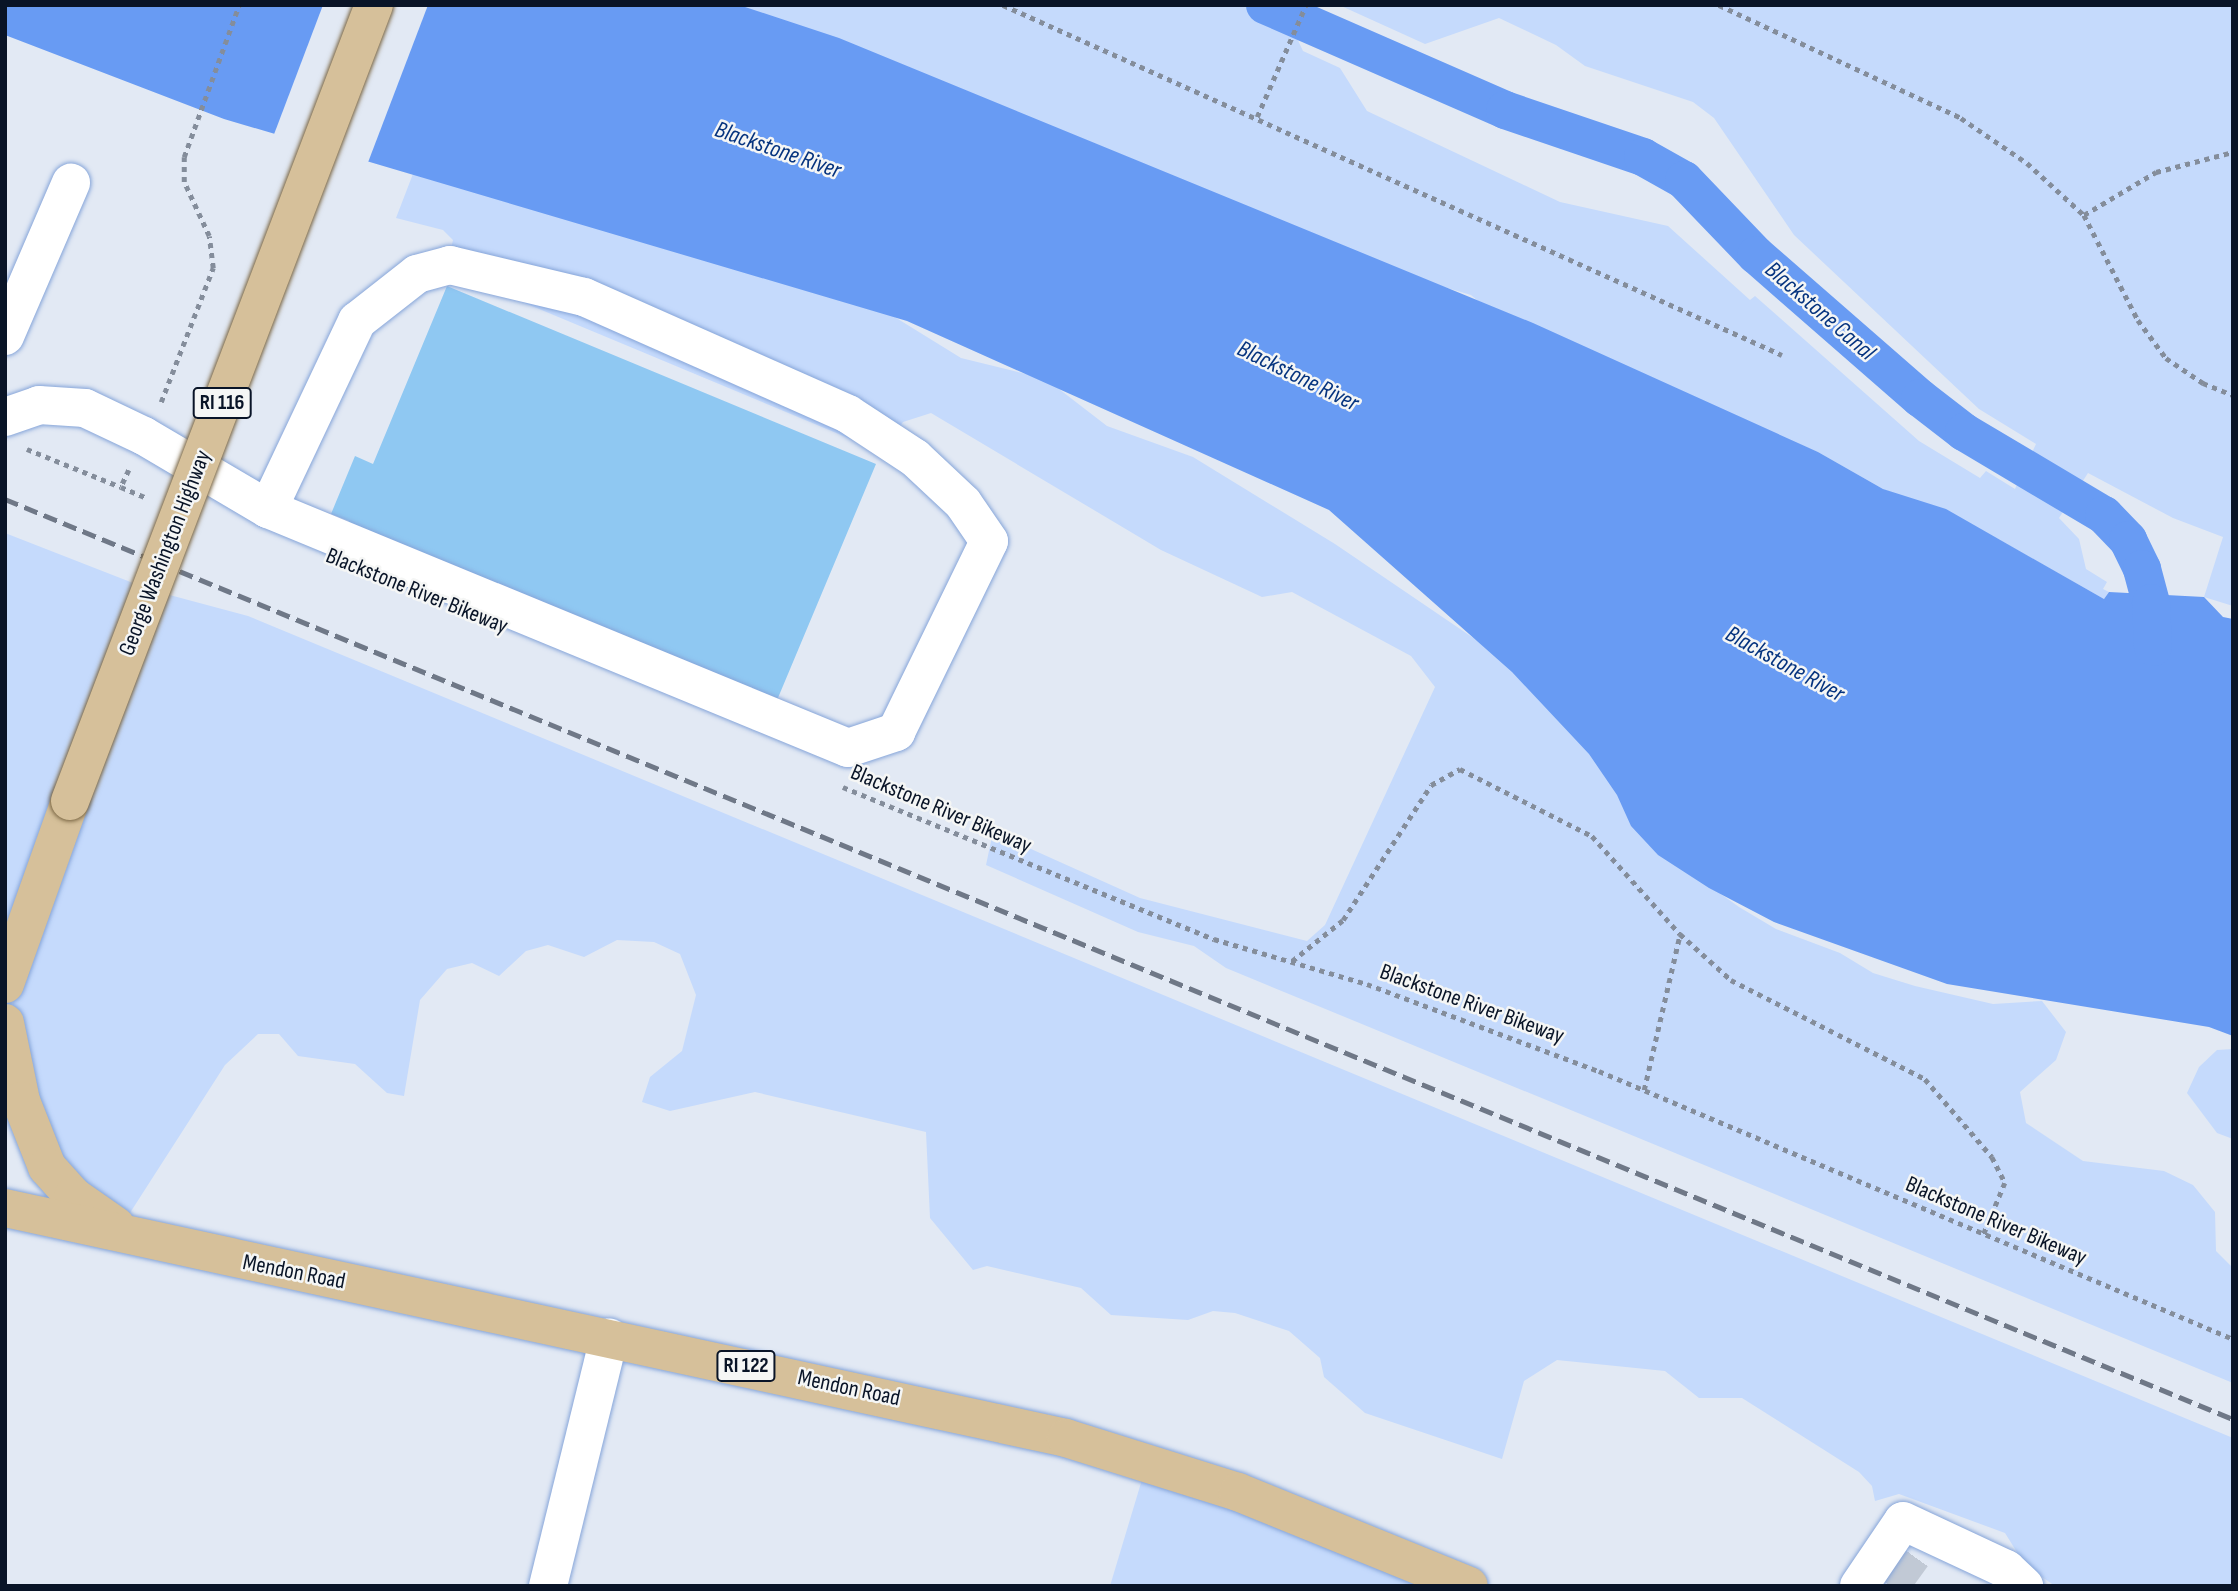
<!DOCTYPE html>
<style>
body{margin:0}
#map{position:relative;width:2238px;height:1591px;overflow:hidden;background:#e2e9f4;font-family:"Sofia Sans Condensed",sans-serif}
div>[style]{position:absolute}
.green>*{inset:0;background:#c5dafc}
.water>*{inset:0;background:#689bf3}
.pier>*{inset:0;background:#e2e9f4}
.canal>*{height:38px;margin:-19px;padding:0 19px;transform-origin:19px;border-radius:19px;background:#689bf3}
.building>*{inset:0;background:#8fc8f2}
.minor-tunnel>*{height:38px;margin-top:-19px;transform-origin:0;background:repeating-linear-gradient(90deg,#c1c9d5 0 38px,transparent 0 57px)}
.path>*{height:4.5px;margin-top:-2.25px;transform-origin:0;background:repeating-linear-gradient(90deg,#848d9b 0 5px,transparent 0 10px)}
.roads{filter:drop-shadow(0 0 2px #86a5d9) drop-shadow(0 0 2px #86a5d9)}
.minor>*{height:38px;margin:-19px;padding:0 19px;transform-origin:19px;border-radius:19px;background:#fff}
.major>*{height:38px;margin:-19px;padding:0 19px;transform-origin:19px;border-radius:19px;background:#d6c09a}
.rail>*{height:5px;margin-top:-2.5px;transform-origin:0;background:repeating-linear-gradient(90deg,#6f7887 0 14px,transparent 0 21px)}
.bridges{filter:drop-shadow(0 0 2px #7c6846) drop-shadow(0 0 2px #7c6846)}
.major-bridge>*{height:38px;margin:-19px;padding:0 19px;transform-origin:19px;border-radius:19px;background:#d6c09a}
span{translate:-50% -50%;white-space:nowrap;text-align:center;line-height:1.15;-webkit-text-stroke:5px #f5f6f5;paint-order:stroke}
.shield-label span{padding:2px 5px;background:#f5f6f5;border:2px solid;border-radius:5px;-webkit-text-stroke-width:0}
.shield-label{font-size:21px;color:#091427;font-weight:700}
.street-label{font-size:23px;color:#091427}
.water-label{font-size:24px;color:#06347f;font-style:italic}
.frame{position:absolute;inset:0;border:7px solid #091427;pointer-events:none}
</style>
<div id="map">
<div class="green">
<div style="clip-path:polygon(732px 5px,1305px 5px,1286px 15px,1303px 51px,1340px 68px,1367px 111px,1560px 202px,1668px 226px,1750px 300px,1755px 296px,1919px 441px,1980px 478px,1986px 471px,2015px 489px,2036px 444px,1979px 409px,1794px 235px,1714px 118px,1693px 102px,1585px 66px,1556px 45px,1499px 18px,1425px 44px,1339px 5px,2233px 5px,2233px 606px,2204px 597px,2223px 537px,2173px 518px,2088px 473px,2059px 518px,2079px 539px,2086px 569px,2107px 582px,2103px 589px,2109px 592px,2104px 599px,1998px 539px,1883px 489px,1818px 452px,1498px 318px,1471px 295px,1157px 202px)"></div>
<div style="clip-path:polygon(416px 166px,851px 290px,961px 358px,1046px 379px,1107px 426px,1193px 457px,1335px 544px,1528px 675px,1581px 730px,1665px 854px,1739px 907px,1776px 929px,1840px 953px,1873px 973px,1915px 986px,1993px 1004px,2042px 1001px,2066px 1032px,2056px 1060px,2020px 1092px,2026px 1123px,2083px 1161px,2164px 1171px,2193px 1185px,2215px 1212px,2216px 1251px,2233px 1268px,2233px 1383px,1226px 968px,1194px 946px,1138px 932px,986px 865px,993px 832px,1140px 898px,1307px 941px,1325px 925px,1435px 687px,1411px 656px,1292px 592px,1262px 597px,1161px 550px,931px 413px,903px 422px,882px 452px,446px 270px,453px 240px,443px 230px,396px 218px)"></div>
<div style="clip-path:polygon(5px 533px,151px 590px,248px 616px,2233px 1438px,2233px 1586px,2055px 1586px,2025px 1565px,2005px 1533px,1899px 1494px,1875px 1501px,1872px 1486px,1859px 1472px,1742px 1398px,1699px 1398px,1665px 1371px,1557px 1360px,1524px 1381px,1502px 1459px,1365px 1413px,1324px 1377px,1320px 1358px,1289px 1331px,1235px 1313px,1213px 1311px,1188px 1320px,1111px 1315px,1081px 1288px,987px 1266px,973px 1270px,930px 1218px,926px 1132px,755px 1092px,670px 1111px,642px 1102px,650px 1077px,682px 1051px,696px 995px,680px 954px,654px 942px,617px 940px,584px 957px,548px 945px,526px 951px,499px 976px,472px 963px,447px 969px,420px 1000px,404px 1096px,387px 1093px,355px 1064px,298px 1056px,279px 1034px,258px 1034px,225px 1065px,128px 1216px,59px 1170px,8px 1045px,16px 973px,5px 968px)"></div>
<div style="clip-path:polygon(2233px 1049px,2233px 1139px,2217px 1133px,2187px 1093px,2199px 1067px,2217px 1050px)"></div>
<div style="clip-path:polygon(1150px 1453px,1484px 1586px,1110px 1586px)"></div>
</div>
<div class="water">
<div style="clip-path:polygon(5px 5px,739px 5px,839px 38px,1533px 323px,1818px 452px,1883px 489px,1946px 509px,2104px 599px,2109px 592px,2204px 597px,2223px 617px,2233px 619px,2233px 1036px,2209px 1027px,1947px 984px,1774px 922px,1709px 888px,1658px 855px,1631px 826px,1617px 795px,1589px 754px,1512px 672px,1329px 510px,907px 321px,224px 119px,5px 35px)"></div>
</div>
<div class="pier">
<div style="clip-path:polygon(323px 5px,428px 5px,367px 165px,273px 137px)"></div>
</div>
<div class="canal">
<div style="left:1265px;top:5px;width:262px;rotate:23.6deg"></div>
<div style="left:1505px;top:110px;width:146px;rotate:18.8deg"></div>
<div style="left:1643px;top:157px;width:47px;rotate:29.3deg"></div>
<div style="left:1684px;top:180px;width:104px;rotate:46.2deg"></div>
<div style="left:1756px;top:255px;width:218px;rotate:41.1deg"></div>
<div style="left:1920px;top:398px;width:56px;rotate:37.7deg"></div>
<div style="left:1964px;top:432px;width:163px;rotate:30.7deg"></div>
<div style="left:2104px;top:515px;width:35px;rotate:46deg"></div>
<div style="left:2128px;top:540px;width:32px;rotate:64deg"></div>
<div style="left:2142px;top:569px;width:35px;rotate:75deg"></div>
<div style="left:2151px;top:603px;width:44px;rotate:87.4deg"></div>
</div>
<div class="building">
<div style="clip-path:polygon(447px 286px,876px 464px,775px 705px,346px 528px,349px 521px,331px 514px,355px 456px,373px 464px)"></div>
</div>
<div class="minor-tunnel">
<div style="left:1890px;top:1586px;width:44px;rotate:-54.2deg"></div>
</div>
<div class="path">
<div style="left:1003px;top:5px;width:854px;rotate:24.19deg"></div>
<div style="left:1719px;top:5px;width:267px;rotate:25deg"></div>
<div style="left:1961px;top:118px;width:80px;rotate:34.3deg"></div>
<div style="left:2027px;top:163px;width:77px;rotate:42.4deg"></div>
<div style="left:2084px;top:215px;width:118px;rotate:62.8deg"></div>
<div style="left:2138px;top:320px;width:47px;rotate:53.6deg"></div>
<div style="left:2166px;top:358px;width:45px;rotate:34deg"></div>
<div style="left:2203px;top:383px;width:32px;rotate:22deg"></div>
<div style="left:1257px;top:117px;width:122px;rotate:-66.4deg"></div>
<div style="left:2084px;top:215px;width:84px;rotate:-30.8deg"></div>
<div style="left:2156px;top:172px;width:80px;rotate:-14.6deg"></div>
<div style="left:161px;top:402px;width:144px;rotate:-68.8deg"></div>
<div style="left:213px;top:268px;width:32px;rotate:-97deg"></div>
<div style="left:209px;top:236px;width:60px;rotate:-114.8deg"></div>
<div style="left:184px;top:182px;width:25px;rotate:-90deg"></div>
<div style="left:184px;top:157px;width:162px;rotate:-70.1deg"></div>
<div style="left:27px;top:449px;width:101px;rotate:22deg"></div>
<div style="left:129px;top:470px;width:19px;rotate:115deg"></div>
<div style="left:121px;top:487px;width:28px;rotate:23deg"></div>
<div style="left:843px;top:787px;width:401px;rotate:22.3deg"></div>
<div style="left:1214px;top:939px;width:159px;rotate:16.4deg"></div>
<div style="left:1367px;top:984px;width:248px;rotate:20.6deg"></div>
<div style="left:1599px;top:1071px;width:688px;rotate:22.91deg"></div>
<div style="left:1292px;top:961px;width:65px;rotate:-38.8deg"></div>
<div style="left:1343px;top:920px;width:161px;rotate:-56.9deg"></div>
<div style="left:1431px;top:785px;width:33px;rotate:-29deg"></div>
<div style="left:1460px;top:769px;width:148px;rotate:26.9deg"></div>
<div style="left:1592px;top:836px;width:132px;rotate:48.1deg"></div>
<div style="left:1680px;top:934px;width:69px;rotate:42deg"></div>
<div style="left:1731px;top:980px;width:218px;rotate:27deg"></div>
<div style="left:1925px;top:1079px;width:103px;rotate:49.3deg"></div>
<div style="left:1992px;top:1157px;width:29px;rotate:63deg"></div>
<div style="left:2005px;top:1183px;width:57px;rotate:112.5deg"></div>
<div style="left:1644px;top:1090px;width:160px;rotate:-77deg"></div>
</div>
<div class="roads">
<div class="minor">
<div style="left:5px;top:336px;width:167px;rotate:-66.7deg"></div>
<div style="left:5px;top:417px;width:36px;rotate:-19deg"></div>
<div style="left:39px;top:405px;width:46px;rotate:3.7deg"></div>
<div style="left:85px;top:408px;width:65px;rotate:25.4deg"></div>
<div style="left:144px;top:436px;width:144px;rotate:30.5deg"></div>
<div style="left:268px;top:509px;width:627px;rotate:22.4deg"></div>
<div style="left:848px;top:748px;width:51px;rotate:-18.4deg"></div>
<div style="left:896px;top:732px;width:212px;rotate:-64deg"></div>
<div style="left:989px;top:541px;width:46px;rotate:-124.4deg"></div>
<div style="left:963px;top:503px;width:66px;rotate:-136.8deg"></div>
<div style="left:915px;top:458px;width:80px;rotate:-146.7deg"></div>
<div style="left:848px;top:414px;width:289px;rotate:-156.1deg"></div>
<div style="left:584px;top:297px;width:138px;rotate:-166.6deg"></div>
<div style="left:450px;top:265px;width:34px;rotate:165deg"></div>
<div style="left:417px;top:274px;width:76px;rotate:141.9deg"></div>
<div style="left:357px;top:321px;width:208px;rotate:115.3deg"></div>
<div style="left:548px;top:1586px;width:256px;rotate:-76.2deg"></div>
<div style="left:1859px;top:1586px;width:78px;rotate:-55.9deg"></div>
<div style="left:1903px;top:1521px;width:114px;rotate:25deg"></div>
<div style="left:2006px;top:1569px;width:25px;rotate:43deg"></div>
</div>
<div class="major">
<div style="left:5px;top:984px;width:194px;rotate:-70.4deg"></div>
<div style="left:5px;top:1023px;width:80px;rotate:78.4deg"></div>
<div style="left:21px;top:1101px;width:71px;rotate:68.5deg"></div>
<div style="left:47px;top:1167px;width:39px;rotate:48deg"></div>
<div style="left:73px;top:1196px;width:52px;rotate:34.9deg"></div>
<div style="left:5px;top:1208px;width:1086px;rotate:12.23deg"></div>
<div style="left:1066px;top:1438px;width:180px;rotate:17.4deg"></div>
<div style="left:1238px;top:1492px;width:249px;rotate:22.1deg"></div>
</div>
</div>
<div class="rail">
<div style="left:5px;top:499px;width:2410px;rotate:22.44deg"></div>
</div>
<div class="bridges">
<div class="major-bridge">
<div style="left:70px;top:801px;width:852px;rotate:-69.1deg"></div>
</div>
</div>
<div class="shield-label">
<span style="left:222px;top:403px">RI 116</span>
<span style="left:746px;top:1366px">RI 122</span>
</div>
<div class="street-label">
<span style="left:165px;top:553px;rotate:-69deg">George Washington Highway</span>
<span style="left:417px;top:591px;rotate:22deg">Blackstone River Bikeway</span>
<span style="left:941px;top:809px;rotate:23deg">Blackstone River Bikeway</span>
<span style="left:1472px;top:1004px;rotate:20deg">Blackstone River Bikeway</span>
<span style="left:1996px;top:1221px;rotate:23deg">Blackstone River Bikeway</span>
<span style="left:294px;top:1272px;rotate:11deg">Mendon Road</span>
<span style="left:849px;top:1388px;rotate:12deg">Mendon Road</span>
</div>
<div class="water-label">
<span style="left:778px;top:150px;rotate:19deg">Blackstone River</span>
<span style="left:1820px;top:311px;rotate:41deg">Blackstone Canal</span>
<span style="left:1298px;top:376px;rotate:26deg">Blackstone River</span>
<span style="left:1785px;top:664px;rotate:29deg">Blackstone River</span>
</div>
<div class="frame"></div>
</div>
